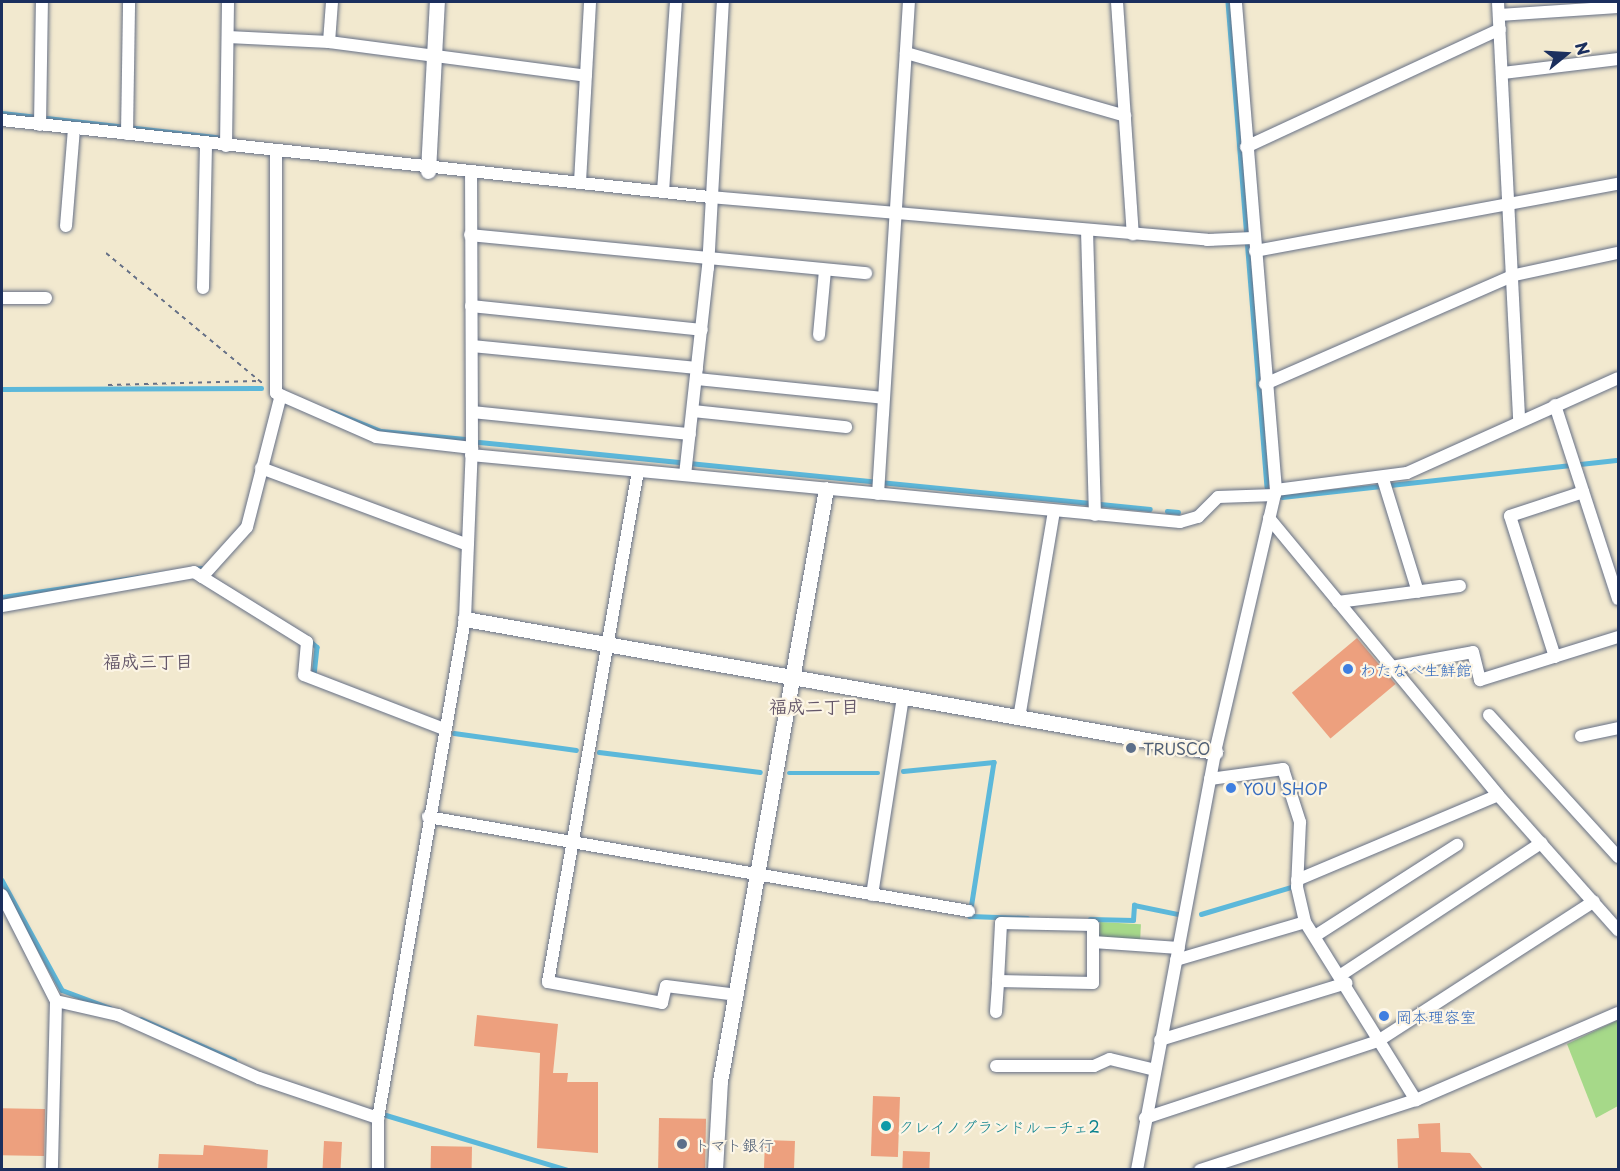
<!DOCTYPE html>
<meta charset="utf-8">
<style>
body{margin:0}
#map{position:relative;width:1620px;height:1171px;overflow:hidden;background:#f2e9cf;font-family:"Playpen Sans","Klee One",sans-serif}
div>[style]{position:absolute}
.green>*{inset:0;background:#a6d989;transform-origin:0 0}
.stream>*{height:4.5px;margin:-2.25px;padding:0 2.25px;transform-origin:2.25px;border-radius:2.25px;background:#5cb8da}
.building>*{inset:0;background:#eda07e;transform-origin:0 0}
.path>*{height:2px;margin-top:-1px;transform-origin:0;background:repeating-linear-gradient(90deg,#667086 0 4.5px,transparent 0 9px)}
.roads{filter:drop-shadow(0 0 2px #667086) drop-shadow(0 0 2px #667086)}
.minor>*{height:12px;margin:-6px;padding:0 6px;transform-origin:6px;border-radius:6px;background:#fff}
.tertiary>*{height:15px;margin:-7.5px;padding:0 7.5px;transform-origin:7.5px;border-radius:7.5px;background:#fff}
.dots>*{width:16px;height:16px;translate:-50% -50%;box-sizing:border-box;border:3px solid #fcf5e5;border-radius:50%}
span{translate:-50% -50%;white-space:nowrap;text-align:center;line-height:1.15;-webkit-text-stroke:4.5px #fcf5e5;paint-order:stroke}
.shop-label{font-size:16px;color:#366cbe}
.left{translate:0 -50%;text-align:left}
.service-label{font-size:16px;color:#4e5e75}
.culture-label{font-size:16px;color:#0d838f}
.neighbourhood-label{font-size:18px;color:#645769;font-weight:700}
.frame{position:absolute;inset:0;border:3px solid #1b2f5e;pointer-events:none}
.north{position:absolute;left:1536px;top:24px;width:60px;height:60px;-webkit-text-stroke:4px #fcf5e5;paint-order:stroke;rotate:72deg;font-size:16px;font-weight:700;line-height:24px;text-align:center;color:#1b2f5e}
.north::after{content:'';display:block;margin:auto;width:21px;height:27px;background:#1b2f5e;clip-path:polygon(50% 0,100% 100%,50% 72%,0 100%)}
</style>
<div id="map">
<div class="green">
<div style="left:1100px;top:922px;width:41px;height:17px;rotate:3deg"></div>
<div style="clip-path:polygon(1618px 1020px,1618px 1106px,1596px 1118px,1567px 1044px)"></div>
</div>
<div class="stream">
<div style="left:1228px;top:2px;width:486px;rotate:85.4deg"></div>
<div style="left:2px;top:113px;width:225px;rotate:6.4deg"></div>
<div style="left:2px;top:389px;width:259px;rotate:-0.2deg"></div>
<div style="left:331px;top:411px;width:54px;rotate:21.8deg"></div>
<div style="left:381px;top:431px;width:84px;rotate:5.4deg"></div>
<div style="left:479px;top:442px;width:674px;rotate:5.7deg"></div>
<div style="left:1282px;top:497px;width:338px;rotate:-6.3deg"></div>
<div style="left:1167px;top:511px;width:11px;rotate:5deg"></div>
<div style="left:2px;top:597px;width:201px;rotate:-8.3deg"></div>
<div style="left:310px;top:641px;width:9px;rotate:41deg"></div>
<div style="left:317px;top:647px;width:29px;rotate:96deg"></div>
<div style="left:454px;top:733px;width:123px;rotate:7.9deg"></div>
<div style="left:599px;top:752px;width:162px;rotate:7.1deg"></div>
<div style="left:903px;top:771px;width:91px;rotate:-5.6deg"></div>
<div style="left:994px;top:762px;width:156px;rotate:98.9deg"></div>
<div style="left:970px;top:916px;width:57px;rotate:2deg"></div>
<div style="left:789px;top:773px;width:89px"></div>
<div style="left:2px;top:880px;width:125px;rotate:61.4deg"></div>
<div style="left:62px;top:990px;width:51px;rotate:20.6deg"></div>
<div style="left:1201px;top:914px;width:94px;rotate:-16.7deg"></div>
<div style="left:1090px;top:919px;width:43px;rotate:1.3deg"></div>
<div style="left:1133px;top:920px;width:15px;rotate:-86deg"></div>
<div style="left:1134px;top:905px;width:45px;rotate:11.6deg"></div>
<div style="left:141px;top:1019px;width:102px;rotate:23.8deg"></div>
<div style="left:386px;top:1115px;width:190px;rotate:16.8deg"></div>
</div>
<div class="building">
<div style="left:1357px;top:638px;width:60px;height:85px;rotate:50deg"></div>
<div style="clip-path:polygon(477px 1015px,558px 1024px,553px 1073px,568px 1073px,567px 1082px,598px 1082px,598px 1153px,537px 1148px,540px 1053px,474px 1046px)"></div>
<div style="left:873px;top:1096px;width:27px;height:60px;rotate:2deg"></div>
<div style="left:45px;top:1109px;width:47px;height:43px;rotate:91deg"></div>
<div style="left:659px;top:1118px;width:47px;height:52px;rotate:1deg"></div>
<div style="clip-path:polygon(1440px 1123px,1441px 1152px,1470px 1153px,1484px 1170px,1398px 1170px,1397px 1139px,1419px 1138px,1418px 1124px)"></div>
<div style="left:765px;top:1140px;width:30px;height:30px;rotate:2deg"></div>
<div style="left:324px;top:1141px;width:18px;height:28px;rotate:3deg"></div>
<div style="clip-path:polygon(204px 1145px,268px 1150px,267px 1170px,158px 1170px,159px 1154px,203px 1155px)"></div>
<div style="left:431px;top:1146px;width:41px;height:24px;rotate:1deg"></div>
<div style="left:903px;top:1151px;width:27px;height:19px;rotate:2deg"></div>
</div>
<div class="path">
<div style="left:106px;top:253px;width:204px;rotate:39.8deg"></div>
<div style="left:108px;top:385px;width:150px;rotate:-1.5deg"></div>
</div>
<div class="roads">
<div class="minor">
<div style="left:1117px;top:2px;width:233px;rotate:86.1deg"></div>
<div style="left:1498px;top:2px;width:420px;rotate:87.1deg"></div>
<div style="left:1499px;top:15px;width:119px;rotate:-3.8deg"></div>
<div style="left:228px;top:37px;width:101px;rotate:2.8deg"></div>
<div style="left:329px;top:42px;width:259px;rotate:7.5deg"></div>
<div style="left:329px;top:42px;width:40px;rotate:-85.7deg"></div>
<div style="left:906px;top:53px;width:228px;rotate:16deg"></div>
<div style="left:1503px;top:73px;width:116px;rotate:-6.9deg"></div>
<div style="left:2px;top:120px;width:712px;rotate:6.21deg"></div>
<div style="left:710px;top:197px;width:499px;rotate:4.9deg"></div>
<div style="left:1207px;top:240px;width:46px;rotate:-2.5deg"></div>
<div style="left:40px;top:125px;width:123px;rotate:-89.1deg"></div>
<div style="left:127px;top:134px;width:132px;rotate:-89.1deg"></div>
<div style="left:226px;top:146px;width:144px;rotate:-89.2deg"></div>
<div style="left:1246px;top:147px;width:280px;rotate:-24.9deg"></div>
<div style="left:276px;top:153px;width:240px;rotate:90deg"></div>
<div style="left:276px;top:393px;width:109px;rotate:23.7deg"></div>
<div style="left:376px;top:437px;width:97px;rotate:6.5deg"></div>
<div style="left:580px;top:182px;width:180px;rotate:-86.8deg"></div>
<div style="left:663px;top:192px;width:190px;rotate:-86.1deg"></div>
<div style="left:66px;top:226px;width:98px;rotate:-85.3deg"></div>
<div style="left:1087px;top:230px;width:285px;rotate:88.4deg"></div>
<div style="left:470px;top:235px;width:398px;rotate:5.5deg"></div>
<div style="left:1255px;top:251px;width:369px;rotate:-10.5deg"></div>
<div style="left:203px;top:288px;width:145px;rotate:-88.8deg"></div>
<div style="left:2px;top:298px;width:44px"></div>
<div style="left:471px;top:306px;width:232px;rotate:5.9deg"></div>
<div style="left:819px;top:335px;width:65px;rotate:-84.7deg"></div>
<div style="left:472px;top:346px;width:226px;rotate:5.6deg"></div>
<div style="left:697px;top:379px;width:187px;rotate:5.8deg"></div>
<div style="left:1265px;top:384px;width:273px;rotate:-23.6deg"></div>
<div style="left:1515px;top:275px;width:105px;rotate:-12.1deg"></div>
<div style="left:1555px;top:405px;width:204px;rotate:72deg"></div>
<div style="left:693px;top:411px;width:154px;rotate:6deg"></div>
<div style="left:472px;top:412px;width:219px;rotate:5.8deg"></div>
<div style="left:471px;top:455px;width:712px;rotate:5.4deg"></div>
<div style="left:1180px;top:522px;width:19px;rotate:-16deg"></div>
<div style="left:1198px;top:517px;width:28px;rotate:-45deg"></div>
<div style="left:1218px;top:497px;width:57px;rotate:-2deg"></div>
<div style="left:261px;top:468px;width:218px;rotate:20.4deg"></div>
<div style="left:638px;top:471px;width:519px;rotate:99.99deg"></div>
<div style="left:548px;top:982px;width:116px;rotate:10.4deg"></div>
<div style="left:662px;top:1003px;width:17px;rotate:-77deg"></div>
<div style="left:666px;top:986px;width:72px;rotate:7.2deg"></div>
<div style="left:685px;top:475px;width:208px;rotate:-83.7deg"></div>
<div style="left:708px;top:268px;width:266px;rotate:-86.8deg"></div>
<div style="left:1383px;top:479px;width:118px;rotate:72.8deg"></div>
<div style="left:1276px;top:490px;width:132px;rotate:-7.4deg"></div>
<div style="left:1407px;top:473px;width:231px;rotate:-24.2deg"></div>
<div style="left:878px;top:494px;width:493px;rotate:-86.4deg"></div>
<div style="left:1269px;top:518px;width:359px;rotate:50.4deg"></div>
<div style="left:1498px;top:795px;width:181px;rotate:48.4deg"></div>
<div style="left:202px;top:577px;width:67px;rotate:-48deg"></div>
<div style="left:247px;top:527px;width:136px;rotate:-75.6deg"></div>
<div style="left:1338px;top:602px;width:123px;rotate:-7.5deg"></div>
<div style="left:2px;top:606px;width:195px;rotate:-10deg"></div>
<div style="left:194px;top:572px;width:133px;rotate:31.8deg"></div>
<div style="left:307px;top:642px;width:33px;rotate:95deg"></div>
<div style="left:304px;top:675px;width:150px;rotate:21.1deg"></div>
<div style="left:1555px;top:657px;width:148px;rotate:-107.7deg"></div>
<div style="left:1510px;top:516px;width:77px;rotate:-18.2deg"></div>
<div style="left:1392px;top:667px;width:82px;rotate:-10.5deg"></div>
<div style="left:1473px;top:652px;width:29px;rotate:76deg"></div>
<div style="left:1480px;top:680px;width:145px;rotate:-17.3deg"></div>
<div style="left:1489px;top:715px;width:192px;rotate:47.7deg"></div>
<div style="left:1019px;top:718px;width:209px;rotate:-80.4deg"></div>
<div style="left:1581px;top:736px;width:38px;rotate:-12deg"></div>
<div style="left:1210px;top:779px;width:74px;rotate:-7.8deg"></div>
<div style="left:1283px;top:769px;width:56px;rotate:72.2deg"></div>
<div style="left:1300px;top:822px;width:65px;rotate:92.6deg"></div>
<div style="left:1297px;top:887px;width:36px;rotate:77deg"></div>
<div style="left:428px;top:817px;width:549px;rotate:9.86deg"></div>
<div style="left:1297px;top:880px;width:218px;rotate:-22.9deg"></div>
<div style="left:2px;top:895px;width:119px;rotate:63deg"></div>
<div style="left:56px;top:1001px;width:169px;rotate:91.4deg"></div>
<div style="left:872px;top:895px;width:200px;rotate:-81.1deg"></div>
<div style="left:1315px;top:936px;width:169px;rotate:-32.7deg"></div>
<div style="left:1093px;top:942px;width:86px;rotate:4deg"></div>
<div style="left:1176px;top:960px;width:134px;rotate:-16.4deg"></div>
<div style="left:1305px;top:922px;width:210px;rotate:58.1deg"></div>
<div style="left:1341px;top:975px;width:240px;rotate:-33.4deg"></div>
<div style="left:56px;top:1001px;width:64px;rotate:12.7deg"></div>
<div style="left:118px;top:1015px;width:154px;rotate:24.1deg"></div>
<div style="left:259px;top:1078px;width:126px;rotate:18.6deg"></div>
<div style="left:996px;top:1012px;width:31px;rotate:-86deg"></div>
<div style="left:998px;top:981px;width:58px;rotate:-87deg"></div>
<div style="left:1001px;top:923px;width:92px;rotate:1.2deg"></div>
<div style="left:1093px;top:925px;width:58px;rotate:90deg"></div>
<div style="left:1093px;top:983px;width:95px;rotate:-178.8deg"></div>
<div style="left:1160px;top:1040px;width:195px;rotate:-17deg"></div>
<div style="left:996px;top:1066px;width:98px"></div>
<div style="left:1094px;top:1066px;width:17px;rotate:-24deg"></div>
<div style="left:1110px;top:1059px;width:46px;rotate:13.7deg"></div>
<div style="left:1145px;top:1118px;width:245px;rotate:-18.3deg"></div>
<div style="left:1378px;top:1041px;width:257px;rotate:-32.9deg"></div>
<div style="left:378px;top:1170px;width:52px;rotate:-90deg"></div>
<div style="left:378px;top:1118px;width:507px;rotate:-80.11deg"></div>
<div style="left:465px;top:619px;width:171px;rotate:-87.7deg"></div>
<div style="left:472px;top:448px;width:274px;rotate:-90.2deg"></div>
<div style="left:1137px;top:1170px;width:425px;rotate:-79.4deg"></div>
<div style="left:1215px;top:752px;width:269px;rotate:-76.9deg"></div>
<div style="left:1276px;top:490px;width:490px;rotate:-94.7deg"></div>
<div style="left:1200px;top:1170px;width:227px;rotate:-18deg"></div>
<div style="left:1416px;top:1100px;width:220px;rotate:-23.3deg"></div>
</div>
<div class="tertiary">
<div style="left:428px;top:171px;width:169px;rotate:-87deg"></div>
<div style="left:465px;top:619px;width:762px;rotate:10.06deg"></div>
<div style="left:715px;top:1170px;width:89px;rotate:-86.8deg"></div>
<div style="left:720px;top:1081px;width:601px;rotate:-79.85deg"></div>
</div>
</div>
<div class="dots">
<div style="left:1348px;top:669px;background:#3f7fe0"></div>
<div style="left:1131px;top:748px;background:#5c6f8a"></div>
<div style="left:1231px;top:788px;background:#3f7fe0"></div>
<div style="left:1384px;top:1016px;background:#3f7fe0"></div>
<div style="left:886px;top:1126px;background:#0f9aa8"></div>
<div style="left:682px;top:1144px;background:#5c6f8a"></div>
</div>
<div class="shop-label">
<span class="left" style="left:1360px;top:669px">わたなべ生鮮館</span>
<span class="left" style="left:1243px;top:788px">YOU SHOP</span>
<span class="left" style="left:1396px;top:1016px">岡本理容室</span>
</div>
<div class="service-label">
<span class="left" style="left:1143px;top:748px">TRUSCO</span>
<span class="left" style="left:694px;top:1144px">トマト銀行</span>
</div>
<div class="culture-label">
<span class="left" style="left:898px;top:1126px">クレイノグランドルーチェ2</span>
</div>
<div class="neighbourhood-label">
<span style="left:148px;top:661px">福成三丁目</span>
<span style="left:814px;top:706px">福成二丁目</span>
</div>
<div class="frame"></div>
<div class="north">N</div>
</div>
